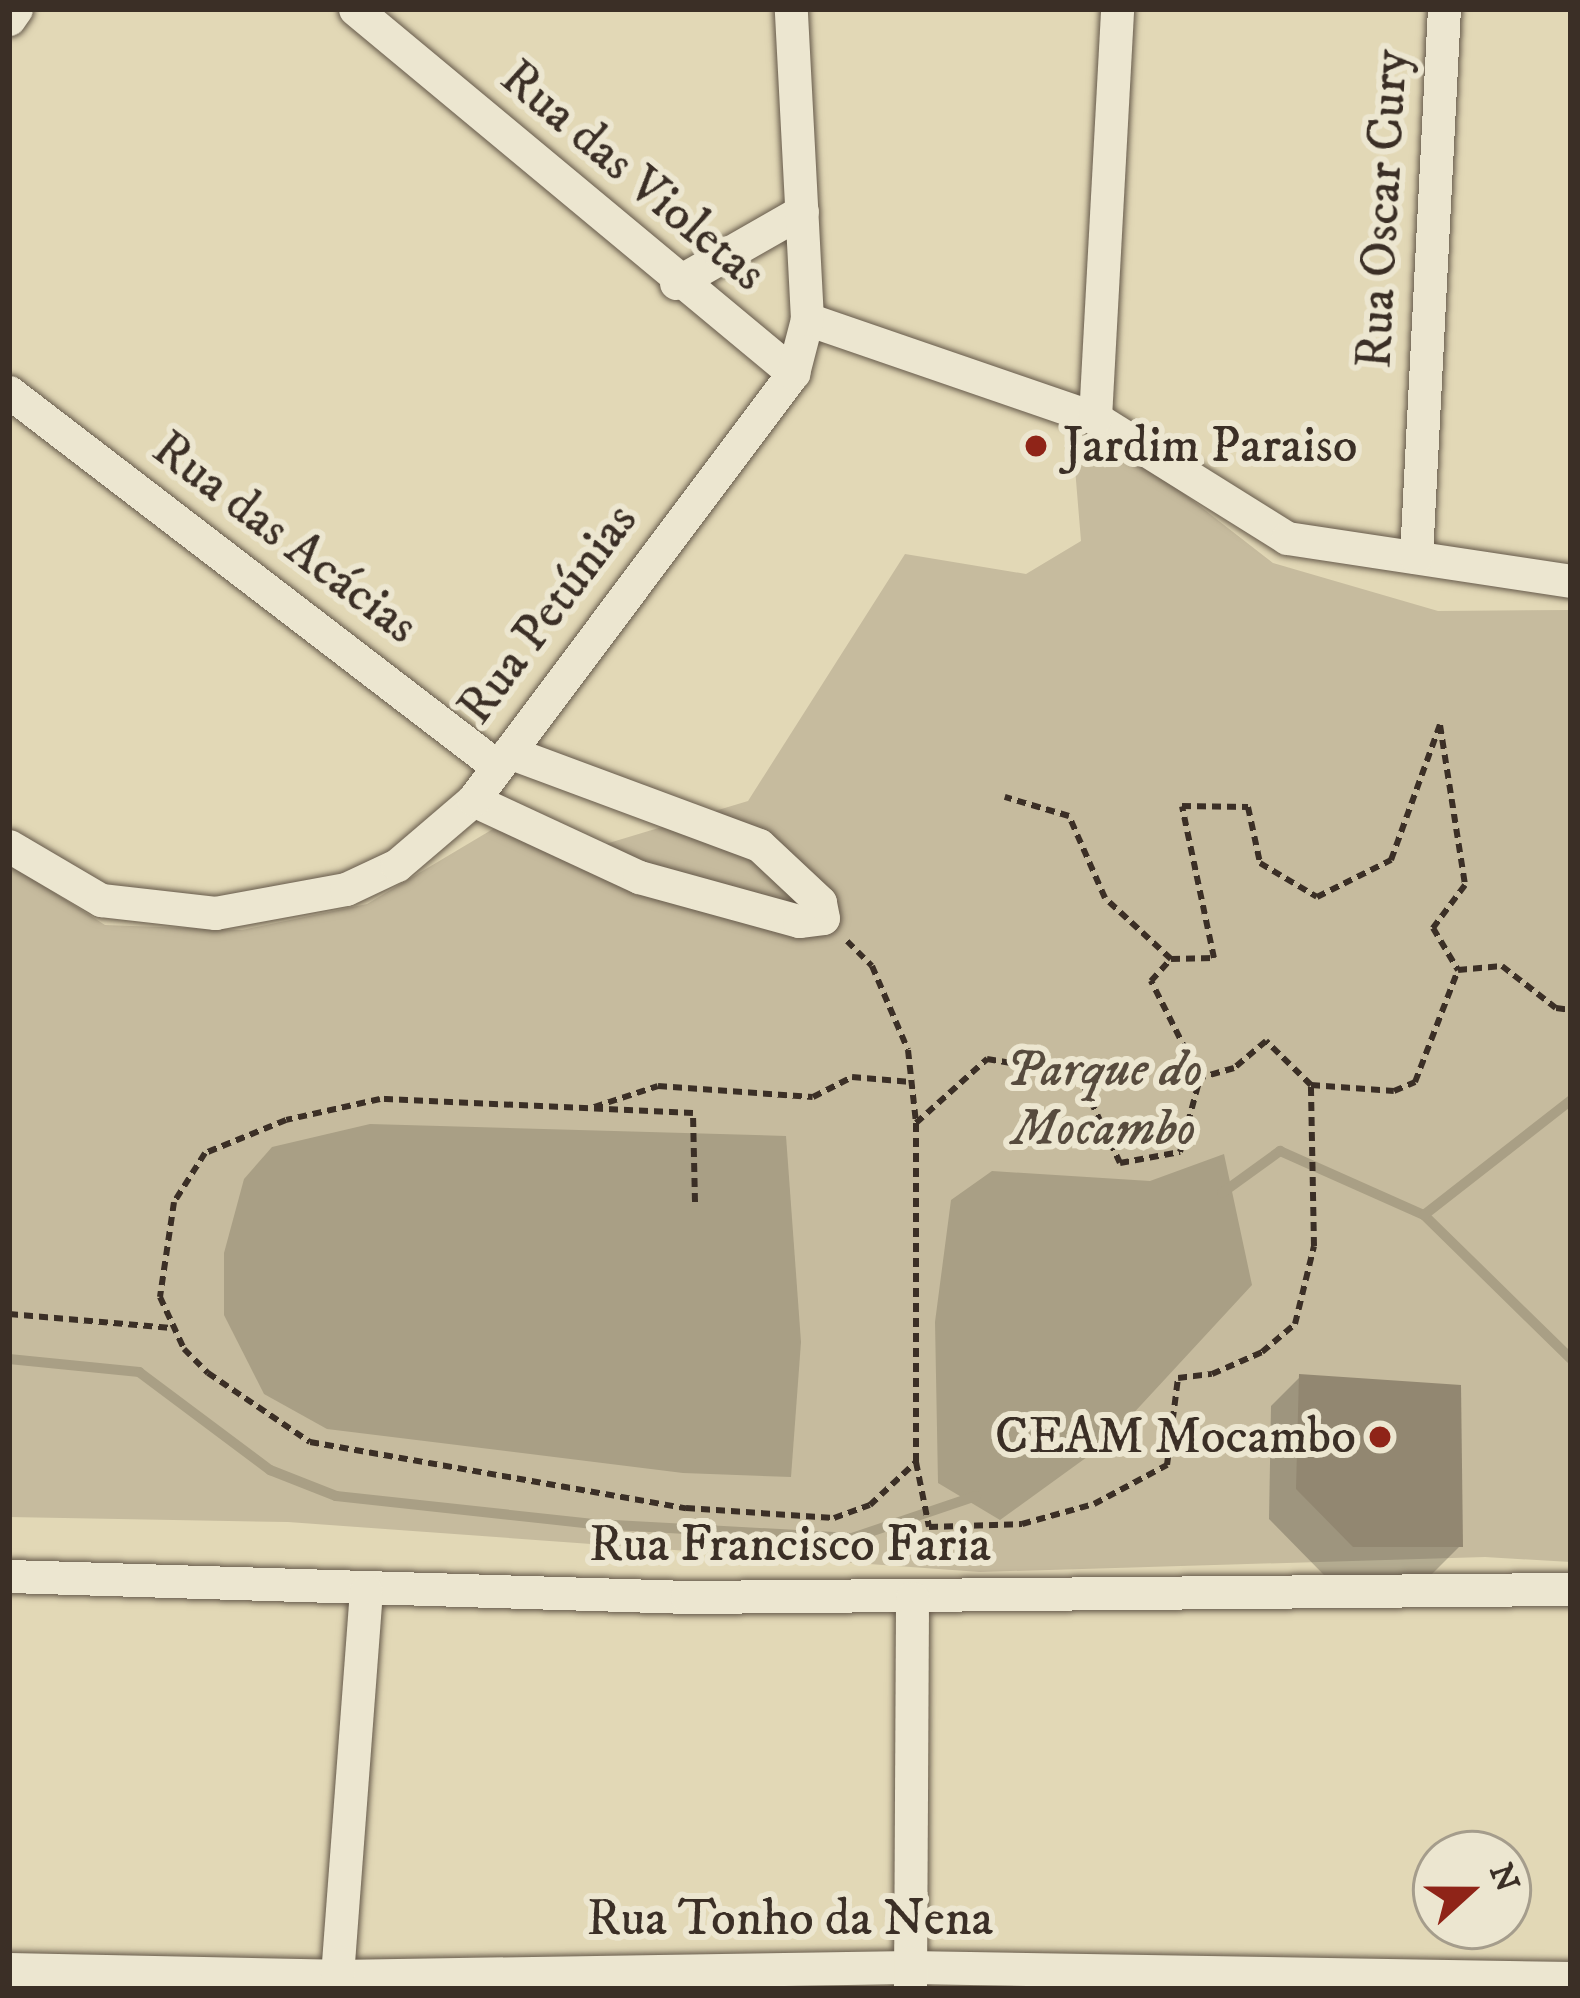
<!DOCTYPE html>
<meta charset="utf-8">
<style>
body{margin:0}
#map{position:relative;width:1580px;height:1998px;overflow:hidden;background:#e2d8b6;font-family:"IM FELL DW Pica",serif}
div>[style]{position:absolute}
.green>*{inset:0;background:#c6bb9e}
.water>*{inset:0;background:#a99f85}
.shadow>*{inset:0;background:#0003}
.stream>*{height:10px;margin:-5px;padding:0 5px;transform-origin:5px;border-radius:5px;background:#a99f85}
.building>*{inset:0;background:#928771}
.path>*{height:6px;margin-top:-3px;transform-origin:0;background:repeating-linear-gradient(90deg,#3b2f26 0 9px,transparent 0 15px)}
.roads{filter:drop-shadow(0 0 3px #65594a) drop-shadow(0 0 3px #65594a)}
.minor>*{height:33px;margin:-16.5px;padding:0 16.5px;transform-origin:16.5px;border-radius:16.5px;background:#ece6d0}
.dots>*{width:33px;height:33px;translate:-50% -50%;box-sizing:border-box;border:6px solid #ece6d0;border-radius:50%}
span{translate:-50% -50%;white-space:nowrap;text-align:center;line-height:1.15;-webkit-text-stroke:12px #ece6d0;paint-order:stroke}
.street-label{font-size:51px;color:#3b2f26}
.poi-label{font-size:51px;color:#3b2f26}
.left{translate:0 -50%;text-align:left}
.right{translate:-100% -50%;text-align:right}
.park-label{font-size:51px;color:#574b3e;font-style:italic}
.frame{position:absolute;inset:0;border:12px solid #3b2f26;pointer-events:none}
.north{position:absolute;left:1412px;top:1830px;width:120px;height:120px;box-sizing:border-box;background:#ece6d0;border:3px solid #a59d8c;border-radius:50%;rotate:69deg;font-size:33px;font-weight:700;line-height:48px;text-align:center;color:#3b2f26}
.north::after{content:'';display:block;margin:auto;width:42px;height:54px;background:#8f2418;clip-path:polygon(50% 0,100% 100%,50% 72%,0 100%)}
</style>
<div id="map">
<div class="green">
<div style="clip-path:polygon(1085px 438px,1125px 448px,1273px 563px,1438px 611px,1571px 610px,1571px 1562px,1485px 1557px,980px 1572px,288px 1522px,9px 1517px,9px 864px,105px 925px,242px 930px,367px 904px,493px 829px,579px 852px,748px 801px,905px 554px,1026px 574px,1081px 541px,1074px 456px)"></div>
</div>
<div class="water">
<div style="clip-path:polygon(370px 1124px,786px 1136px,801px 1342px,791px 1477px,683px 1473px,327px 1429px,264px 1394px,224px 1315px,224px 1253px,244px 1179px,272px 1147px)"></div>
<div style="clip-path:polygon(1224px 1154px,1252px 1285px,1105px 1444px,1000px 1520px,938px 1483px,935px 1322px,951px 1200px,992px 1171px,1150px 1181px)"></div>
</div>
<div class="shadow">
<div style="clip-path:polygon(1300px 1377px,1460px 1546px,1431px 1575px,1324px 1575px,1269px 1519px,1271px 1406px)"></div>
</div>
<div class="stream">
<div style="left:1222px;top:1193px;width:72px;rotate:-35.9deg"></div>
<div style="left:1280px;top:1151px;width:158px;rotate:24deg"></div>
<div style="left:1424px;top:1215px;width:206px;rotate:44.4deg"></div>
<div style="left:1424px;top:1215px;width:187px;rotate:-38deg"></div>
<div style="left:9px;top:1359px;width:131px;rotate:5.7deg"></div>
<div style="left:139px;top:1372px;width:164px;rotate:36.8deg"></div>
<div style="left:270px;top:1470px;width:71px;rotate:21.5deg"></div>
<div style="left:336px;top:1496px;width:261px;rotate:6.2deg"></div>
<div style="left:595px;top:1524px;width:257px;rotate:3.1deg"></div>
<div style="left:852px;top:1538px;width:131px;rotate:-18.7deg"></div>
</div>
<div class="building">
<div style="clip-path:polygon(1299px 1374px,1461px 1385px,1463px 1547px,1353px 1547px,1296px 1489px)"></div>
</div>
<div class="path">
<div style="left:847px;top:941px;width:35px;rotate:45deg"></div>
<div style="left:872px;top:966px;width:91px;rotate:66.8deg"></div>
<div style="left:908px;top:1050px;width:73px;rotate:83.7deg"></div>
<div style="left:1171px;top:959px;width:43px;rotate:-1.3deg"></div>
<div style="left:1214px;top:958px;width:155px;rotate:-101.9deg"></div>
<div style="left:1182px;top:806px;width:66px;rotate:0.9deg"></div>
<div style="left:1248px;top:807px;width:57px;rotate:77.9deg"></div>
<div style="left:1260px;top:863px;width:66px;rotate:30.8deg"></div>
<div style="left:1317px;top:897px;width:83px;rotate:-26.6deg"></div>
<div style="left:1391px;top:860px;width:144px;rotate:-70.1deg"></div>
<div style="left:1440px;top:725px;width:162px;rotate:81.1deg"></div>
<div style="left:1465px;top:885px;width:54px;rotate:126.7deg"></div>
<div style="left:1433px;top:928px;width:49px;rotate:59.2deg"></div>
<div style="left:1458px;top:970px;width:44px;rotate:-5.2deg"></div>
<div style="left:1502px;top:966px;width:68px;rotate:37.9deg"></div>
<div style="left:1556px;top:1008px;width:15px;rotate:8deg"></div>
<div style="left:1311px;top:1085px;width:83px;rotate:4.1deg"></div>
<div style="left:1394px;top:1091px;width:23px;rotate:-23deg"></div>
<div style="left:1415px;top:1082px;width:120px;rotate:-69deg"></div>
<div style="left:594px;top:1107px;width:67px;rotate:-18.2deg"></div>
<div style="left:658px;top:1086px;width:155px;rotate:4.1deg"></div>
<div style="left:813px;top:1097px;width:44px;rotate:-27.1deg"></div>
<div style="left:852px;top:1077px;width:59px;rotate:4.8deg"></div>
<div style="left:695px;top:1202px;width:89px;rotate:-91.3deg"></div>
<div style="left:693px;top:1113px;width:313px;rotate:-177.4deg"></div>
<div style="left:380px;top:1099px;width:96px;rotate:167.4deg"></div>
<div style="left:286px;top:1120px;width:87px;rotate:157.8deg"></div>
<div style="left:205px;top:1153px;width:58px;rotate:122.3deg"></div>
<div style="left:174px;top:1202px;width:96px;rotate:98.4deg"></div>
<div style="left:160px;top:1297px;width:57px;rotate:65.2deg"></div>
<div style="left:184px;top:1349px;width:34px;rotate:45deg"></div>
<div style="left:208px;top:1373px;width:123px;rotate:34.1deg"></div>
<div style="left:310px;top:1442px;width:382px;rotate:10deg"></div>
<div style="left:686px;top:1508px;width:148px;rotate:3.9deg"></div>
<div style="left:834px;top:1518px;width:38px;rotate:-20deg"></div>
<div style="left:870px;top:1505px;width:63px;rotate:-43.1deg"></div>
<div style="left:916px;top:1462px;width:339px;rotate:-90deg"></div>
<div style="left:916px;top:1123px;width:96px;rotate:-42deg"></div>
<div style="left:987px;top:1059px;width:92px;rotate:9.4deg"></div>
<div style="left:1078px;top:1074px;width:98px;rotate:64.7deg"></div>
<div style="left:1120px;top:1163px;width:61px;rotate:-10.4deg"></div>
<div style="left:1180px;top:1152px;width:77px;rotate:-74.9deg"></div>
<div style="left:9px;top:1314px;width:163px;rotate:4.9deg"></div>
<div style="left:916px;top:1462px;width:66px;rotate:78.7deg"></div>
<div style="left:929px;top:1527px;width:93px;rotate:-1.8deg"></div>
<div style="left:1022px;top:1524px;width:75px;rotate:-15.5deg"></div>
<div style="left:1094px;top:1504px;width:83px;rotate:-28.1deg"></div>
<div style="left:1167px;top:1465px;width:88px;rotate:-82.8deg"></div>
<div style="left:1178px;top:1378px;width:34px;rotate:-7deg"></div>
<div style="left:1212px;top:1374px;width:55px;rotate:-23.7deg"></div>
<div style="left:1262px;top:1352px;width:43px;rotate:-40.3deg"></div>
<div style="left:1295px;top:1324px;width:80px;rotate:-76.3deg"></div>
<div style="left:1314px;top:1246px;width:161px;rotate:-91.1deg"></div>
<div style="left:1311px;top:1085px;width:63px;rotate:-135.6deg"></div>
<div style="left:1266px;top:1041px;width:42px;rotate:139.8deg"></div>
<div style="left:1234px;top:1068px;width:35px;rotate:164deg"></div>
<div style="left:1200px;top:1078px;width:109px;rotate:-116.8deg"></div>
<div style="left:1151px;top:981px;width:30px;rotate:-48deg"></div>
<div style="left:1171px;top:959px;width:90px;rotate:-137.3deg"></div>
<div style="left:1105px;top:898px;width:90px;rotate:-113.7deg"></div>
<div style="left:1069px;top:816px;width:67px;rotate:-163.5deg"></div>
</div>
<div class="roads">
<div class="minor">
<div style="left:355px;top:9px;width:570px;rotate:39.73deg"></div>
<div style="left:9px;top:19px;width:12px;rotate:-55deg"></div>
<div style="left:676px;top:283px;width:145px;rotate:-29.7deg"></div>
<div style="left:807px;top:319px;width:305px;rotate:19deg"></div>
<div style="left:1095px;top:418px;width:226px;rotate:32deg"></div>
<div style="left:1287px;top:538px;width:287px;rotate:8.6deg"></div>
<div style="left:9px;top:392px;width:616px;rotate:37.48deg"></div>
<div style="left:1095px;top:418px;width:410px;rotate:-86.9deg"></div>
<div style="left:1416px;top:557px;width:549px;rotate:-87.08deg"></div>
<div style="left:473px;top:800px;width:183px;rotate:24.9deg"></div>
<div style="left:639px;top:877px;width:166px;rotate:15.4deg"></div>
<div style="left:799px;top:921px;width:24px;rotate:-7deg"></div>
<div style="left:823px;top:918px;width:16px;rotate:-101deg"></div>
<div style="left:820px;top:902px;width:83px;rotate:-136.9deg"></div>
<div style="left:759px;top:845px;width:267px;rotate:-159.6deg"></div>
<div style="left:9px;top:846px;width:107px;rotate:30.4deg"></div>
<div style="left:101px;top:900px;width:115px;rotate:6.5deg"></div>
<div style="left:215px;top:913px;width:133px;rotate:-10.4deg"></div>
<div style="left:346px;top:889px;width:56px;rotate:-25.2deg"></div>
<div style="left:397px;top:865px;width:100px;rotate:-40.5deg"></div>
<div style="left:473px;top:800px;width:534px;rotate:-53.15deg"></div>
<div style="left:793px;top:373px;width:56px;rotate:-75.5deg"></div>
<div style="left:807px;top:319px;width:310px;rotate:-93deg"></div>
<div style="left:9px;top:1576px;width:678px;rotate:1.77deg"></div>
<div style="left:687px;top:1597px;width:884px;rotate:-0.52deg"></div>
<div style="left:9px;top:1969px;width:327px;rotate:1.2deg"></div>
<div style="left:336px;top:1976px;width:574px;rotate:-0.9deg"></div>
<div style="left:910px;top:1967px;width:661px;rotate:0.95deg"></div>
<div style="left:910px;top:1987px;width:389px;rotate:-89.7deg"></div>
<div style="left:336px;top:1989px;width:399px;rotate:-85.7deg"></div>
</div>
</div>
<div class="dots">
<div style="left:1036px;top:446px;background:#8f2418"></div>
<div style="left:1380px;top:1437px;background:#8f2418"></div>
</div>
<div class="street-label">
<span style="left:633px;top:176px;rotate:40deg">Rua das Violetas</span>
<span style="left:1383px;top:209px;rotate:-87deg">Rua Oscar Cury</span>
<span style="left:285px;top:538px;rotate:37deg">Rua das Acácias</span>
<span style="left:548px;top:614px;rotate:-53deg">Rua Petúnias</span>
<span style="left:790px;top:1545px">Rua Francisco Faria</span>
<span style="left:790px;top:1919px">Rua Tonho da Nena</span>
</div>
<div class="poi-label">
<span class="left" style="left:1063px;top:446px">Jardim Paraiso</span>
<span class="right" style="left:1356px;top:1437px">CEAM Mocambo</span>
</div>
<div class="park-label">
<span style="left:1104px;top:1100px">Parque do<br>Mocambo</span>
</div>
<div class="frame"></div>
<div class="north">N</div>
</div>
